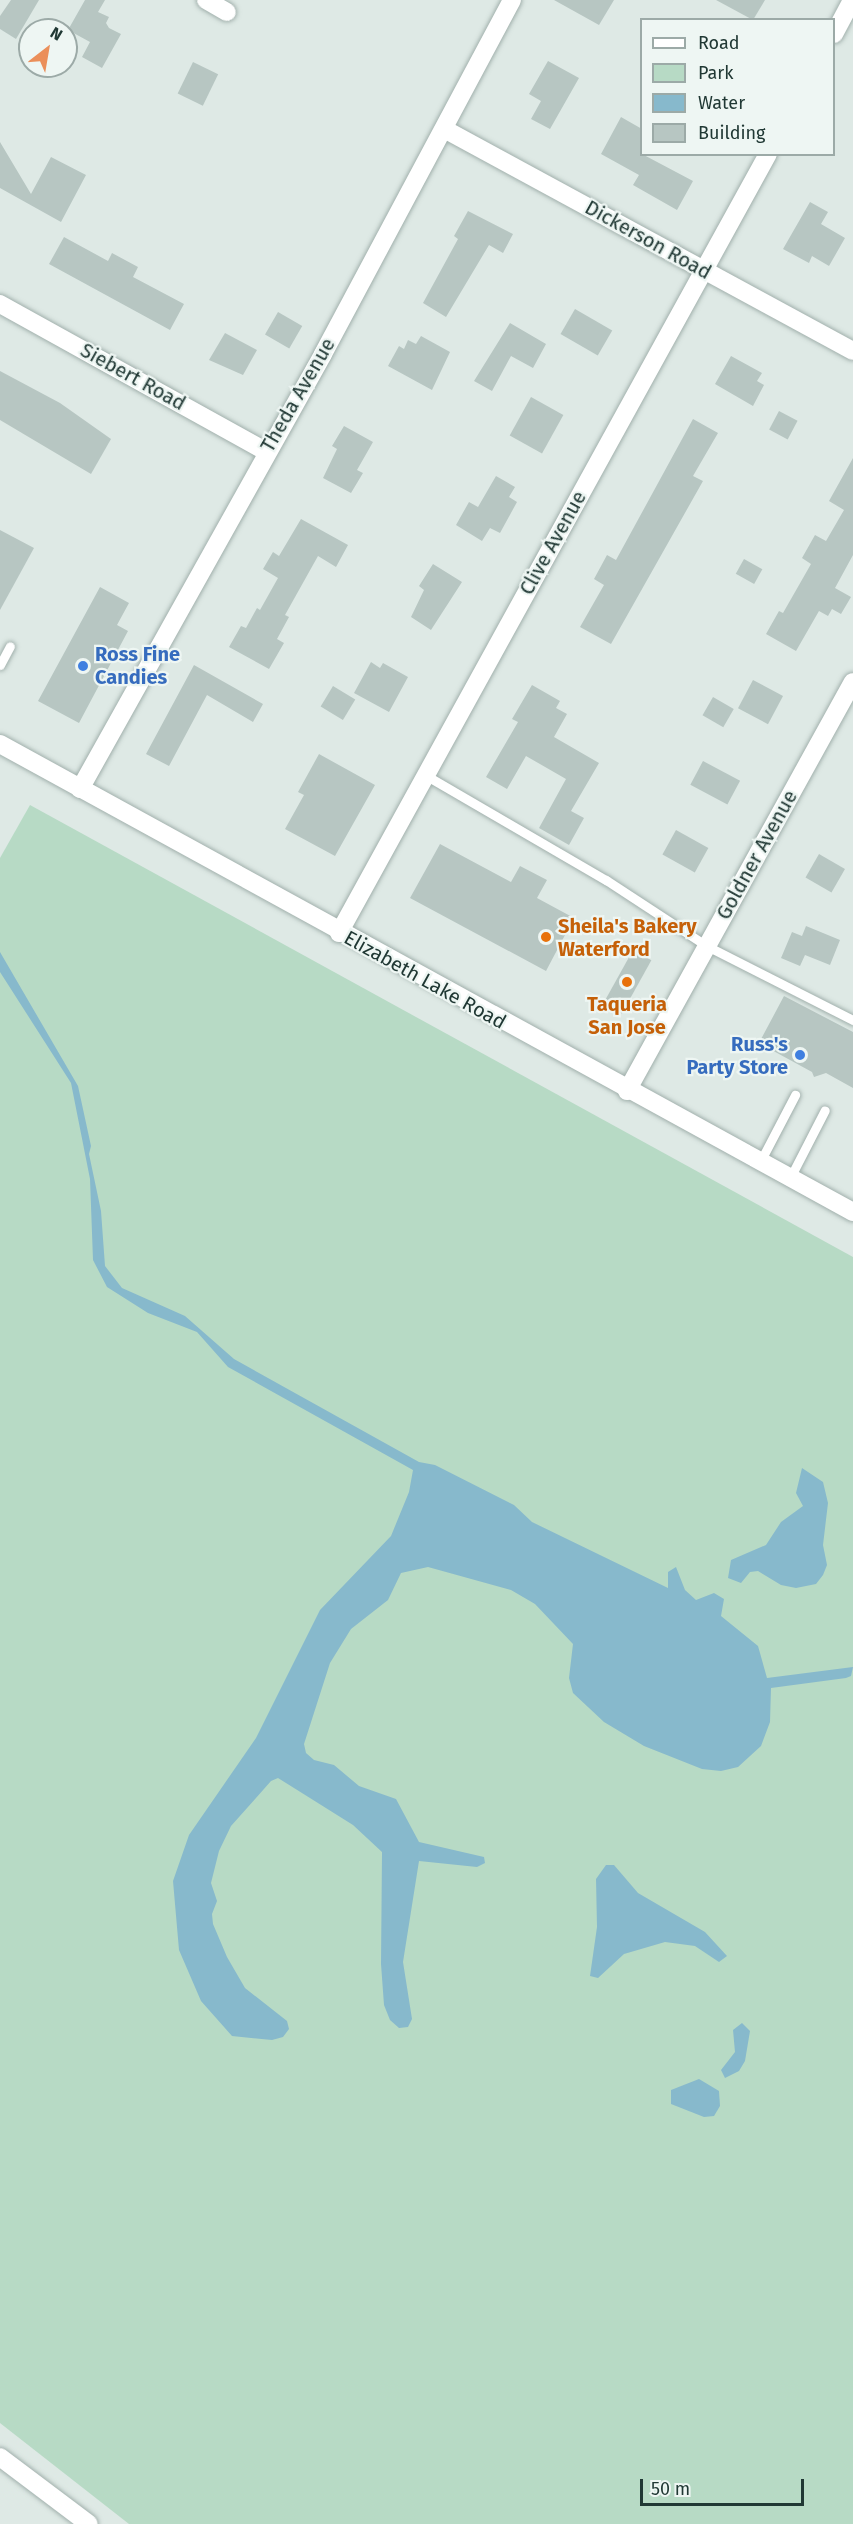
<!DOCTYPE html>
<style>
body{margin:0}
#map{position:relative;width:853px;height:2524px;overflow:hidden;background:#dee9e5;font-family:"Fira Sans",sans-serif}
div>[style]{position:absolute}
.green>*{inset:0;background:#b7dac5}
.water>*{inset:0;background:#87b9cc}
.building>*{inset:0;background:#b7c6c2;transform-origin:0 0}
.roads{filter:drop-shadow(0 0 2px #a1b0ac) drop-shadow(0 0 2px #a1b0ac)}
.service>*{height:9px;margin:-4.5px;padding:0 4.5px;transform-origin:4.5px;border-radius:4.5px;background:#fff}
.minor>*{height:18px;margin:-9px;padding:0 9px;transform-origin:9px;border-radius:9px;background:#fff}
.secondary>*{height:18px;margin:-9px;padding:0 9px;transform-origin:9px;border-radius:9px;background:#fff}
.dots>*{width:16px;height:16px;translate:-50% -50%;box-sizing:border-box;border:3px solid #eef6f3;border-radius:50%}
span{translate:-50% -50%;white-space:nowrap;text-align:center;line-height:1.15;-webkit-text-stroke:4.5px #eef6f3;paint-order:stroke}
.street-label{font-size:20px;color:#203834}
.shop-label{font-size:20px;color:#366cbe;font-weight:700}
.left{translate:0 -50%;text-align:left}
.right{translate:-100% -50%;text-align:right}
.food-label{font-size:20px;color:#c56008;font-weight:700}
.legend{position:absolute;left:640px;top:18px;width:195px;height:138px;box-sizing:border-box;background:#eef6f3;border:2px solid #9caaa7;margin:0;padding:8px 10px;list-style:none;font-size:18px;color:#203834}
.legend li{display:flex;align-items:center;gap:12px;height:30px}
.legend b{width:30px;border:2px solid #9caaa7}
.north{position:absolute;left:18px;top:18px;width:60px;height:60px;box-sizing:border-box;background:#eef6f3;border:2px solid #9caaa7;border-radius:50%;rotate:31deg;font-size:16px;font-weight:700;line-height:24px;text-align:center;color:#203834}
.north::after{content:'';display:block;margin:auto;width:21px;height:27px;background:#eb8f5a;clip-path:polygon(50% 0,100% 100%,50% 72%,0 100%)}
.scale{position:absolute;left:640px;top:2479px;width:164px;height:27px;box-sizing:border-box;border:3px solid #203834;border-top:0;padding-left:8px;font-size:18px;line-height:21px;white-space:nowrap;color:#203834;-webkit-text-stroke:4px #eef6f3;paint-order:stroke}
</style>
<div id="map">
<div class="green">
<div style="clip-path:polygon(30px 805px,853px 1257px,853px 2524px,129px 2524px,0 2423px,0 858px)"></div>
</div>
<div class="water">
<div style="clip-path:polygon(0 952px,78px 1086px,91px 1146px,89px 1154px,101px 1211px,105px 1266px,122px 1288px,185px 1316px,234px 1359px,419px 1462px,435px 1465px,514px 1505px,532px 1522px,668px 1588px,668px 1572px,676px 1567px,685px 1590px,696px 1600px,714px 1593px,724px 1599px,721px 1616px,758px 1646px,767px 1678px,853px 1667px,851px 1676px,846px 1678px,771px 1688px,770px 1722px,761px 1746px,738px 1767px,721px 1771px,702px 1769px,644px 1746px,604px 1722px,573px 1693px,569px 1678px,573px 1644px,535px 1604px,511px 1590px,428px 1567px,401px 1573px,388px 1600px,351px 1629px,330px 1663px,304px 1744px,306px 1753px,314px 1760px,334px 1765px,359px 1786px,396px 1799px,419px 1842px,484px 1857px,485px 1863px,477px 1867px,419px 1861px,403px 1962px,412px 2019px,408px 2027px,399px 2028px,390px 2020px,384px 2005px,381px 1964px,382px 1852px,353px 1825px,294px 1788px,278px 1778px,271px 1781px,231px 1826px,219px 1851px,211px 1883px,217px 1901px,212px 1914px,213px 1924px,227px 1957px,245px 1988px,287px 2021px,289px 2029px,283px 2037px,272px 2040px,232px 2036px,201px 2001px,179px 1950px,173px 1881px,189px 1835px,256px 1738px,320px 1610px,391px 1536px,409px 1492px,413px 1470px,228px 1367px,197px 1332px,148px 1313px,107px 1287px,93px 1260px,90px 1179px,71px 1083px,0 972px)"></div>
<div style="clip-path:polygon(802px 1468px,823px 1482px,828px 1503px,823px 1545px,827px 1565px,823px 1575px,816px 1584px,796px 1588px,781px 1585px,758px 1571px,750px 1572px,741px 1583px,728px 1578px,731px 1560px,766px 1545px,781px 1522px,803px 1506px,796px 1493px)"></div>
<div style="clip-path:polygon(606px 1865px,614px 1865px,638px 1893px,705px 1932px,727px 1956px,719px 1962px,695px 1946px,665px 1942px,624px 1954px,598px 1978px,590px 1976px,597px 1927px,596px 1879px)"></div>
<div style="clip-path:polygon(742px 2023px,750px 2031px,745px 2061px,739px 2071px,725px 2078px,721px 2070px,735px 2052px,733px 2030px)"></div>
<div style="clip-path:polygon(699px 2079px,719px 2091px,720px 2106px,714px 2116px,704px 2117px,671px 2104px,671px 2090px)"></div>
</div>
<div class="building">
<div style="clip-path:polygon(11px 0,39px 0,16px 39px,0 29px,0 16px)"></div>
<div style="clip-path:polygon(85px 0,105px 0,98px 12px,109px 17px,106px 23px,109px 28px,121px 34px,102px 68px,82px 57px,90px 42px,68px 30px)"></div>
<div style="clip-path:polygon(554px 0,614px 0,599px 25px)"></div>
<div style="clip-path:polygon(716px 0,765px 0,753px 20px)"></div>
<div style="clip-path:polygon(548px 61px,579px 78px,550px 129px,531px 119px,541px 101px,529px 94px)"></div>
<div style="left:193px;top:62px;width:28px;height:35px;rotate:26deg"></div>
<div style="clip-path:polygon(621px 117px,642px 129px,642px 154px,693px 181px,677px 210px,633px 185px,639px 175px,601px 154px)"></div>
<div style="clip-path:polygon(0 142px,31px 194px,51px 157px,86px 175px,61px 222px,0 188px)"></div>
<div style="clip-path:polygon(810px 202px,828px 212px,821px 224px,845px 238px,829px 266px,812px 256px,809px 263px,783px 249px)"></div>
<div style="clip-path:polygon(468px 211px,513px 234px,503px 253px,489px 245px,446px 317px,423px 303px,458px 239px,454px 236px)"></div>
<div style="clip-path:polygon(64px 237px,108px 261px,112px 253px,138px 267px,133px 277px,184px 304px,170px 330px,49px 264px)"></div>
<div style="left:575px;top:309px;width:43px;height:29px;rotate:30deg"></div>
<div style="left:278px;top:312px;width:28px;height:26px;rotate:30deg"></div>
<div style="clip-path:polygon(510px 323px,546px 344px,533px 368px,511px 356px,492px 391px,474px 381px)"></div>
<div style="clip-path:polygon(225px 333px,257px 350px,243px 375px,209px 360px)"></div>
<div style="clip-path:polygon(421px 336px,450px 352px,432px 390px,388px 366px,399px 346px,404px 349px,408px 340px,416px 344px)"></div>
<div style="clip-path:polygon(731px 356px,762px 373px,757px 381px,764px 385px,753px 406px,715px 384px)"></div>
<div style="clip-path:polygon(0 371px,60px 403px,111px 439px,91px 474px,0 420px)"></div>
<div style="left:531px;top:397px;width:37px;height:44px;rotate:29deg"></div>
<div style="left:779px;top:411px;width:21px;height:21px;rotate:28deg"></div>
<div style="clip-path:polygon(693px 419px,718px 433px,693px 476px,703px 481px,611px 644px,580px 627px,604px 585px,594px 579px,607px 555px,616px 560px)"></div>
<div style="clip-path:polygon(344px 426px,373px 442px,357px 470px,363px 473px,351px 493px,323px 478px,337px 449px,332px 446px)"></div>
<div style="clip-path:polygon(853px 458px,853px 555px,835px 588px,851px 597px,841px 614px,832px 609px,828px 616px,819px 611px,796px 651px,766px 634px,779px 611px,783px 613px,811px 564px,802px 558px,815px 535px,826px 541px,844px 510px,829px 501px)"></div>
<div style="clip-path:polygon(496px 476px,515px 487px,509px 497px,517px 502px,500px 533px,490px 528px,482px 541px,456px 525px,469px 502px,478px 507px)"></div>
<div style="clip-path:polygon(301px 519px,348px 545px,336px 567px,318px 556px,285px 615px,289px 617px,277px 639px,284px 643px,269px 669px,229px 647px,241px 626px,246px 628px,257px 608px,260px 610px,278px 578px,263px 569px,273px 552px,279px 556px)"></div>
<div style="clip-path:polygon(0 530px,34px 548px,0 610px)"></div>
<div style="left:744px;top:559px;width:21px;height:17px;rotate:29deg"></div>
<div style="clip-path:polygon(433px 564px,462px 582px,431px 630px,411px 617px,424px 590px,419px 586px)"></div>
<div style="clip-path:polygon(100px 587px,129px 603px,117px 625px,128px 631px,79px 723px,38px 701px)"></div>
<div style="clip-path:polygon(371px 662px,380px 668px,383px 663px,408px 677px,389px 712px,354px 693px)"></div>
<div style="clip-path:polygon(194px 665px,263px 704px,253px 722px,207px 695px,169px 766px,146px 754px)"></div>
<div style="left:753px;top:680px;width:34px;height:32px;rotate:28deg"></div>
<div style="clip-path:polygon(532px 685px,560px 701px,556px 708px,567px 714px,554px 737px,599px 763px,571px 811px,584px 818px,569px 845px,539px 828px,566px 779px,526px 756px,507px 789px,486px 777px,518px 722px,512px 719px)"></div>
<div style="left:333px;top:686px;width:26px;height:24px;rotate:31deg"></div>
<div style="left:713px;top:697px;width:24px;height:21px;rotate:30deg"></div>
<div style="clip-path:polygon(319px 754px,375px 785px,335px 856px,285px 829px,304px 795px,298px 792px)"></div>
<div style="left:703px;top:761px;width:42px;height:27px;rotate:28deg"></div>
<div style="left:676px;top:830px;width:37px;height:28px;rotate:29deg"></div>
<div style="clip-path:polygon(440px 844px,511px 882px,520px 866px,547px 880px,537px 898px,574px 918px,546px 971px,410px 898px)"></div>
<div style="left:819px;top:854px;width:30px;height:27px;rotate:30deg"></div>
<div style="clip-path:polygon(806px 926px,840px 940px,830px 965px,805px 955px,800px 966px,781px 958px,792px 932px,802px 936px)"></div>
<div style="left:633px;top:950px;width:21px;height:61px;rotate:29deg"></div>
<div style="clip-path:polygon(784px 996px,853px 1032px,853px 1088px,826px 1073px,814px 1077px,812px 1072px,759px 1043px)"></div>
</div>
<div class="roads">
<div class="service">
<div style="left:0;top:665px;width:21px;rotate:-62deg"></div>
<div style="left:427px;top:776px;width:207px;rotate:30.2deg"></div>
<div style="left:606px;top:880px;width:121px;rotate:33.2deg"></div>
<div style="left:707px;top:946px;width:164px;rotate:26.9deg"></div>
<div style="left:760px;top:1162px;width:76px;rotate:-62.4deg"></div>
<div style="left:790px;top:1178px;width:76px;rotate:-62.8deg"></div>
</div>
<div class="minor">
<div style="left:206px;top:0;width:24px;rotate:30deg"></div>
<div style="left:834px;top:34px;width:38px;rotate:-62deg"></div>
<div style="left:444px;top:129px;width:465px;rotate:28.5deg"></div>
<div style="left:0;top:304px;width:303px;rotate:29deg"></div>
<div style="left:80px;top:789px;width:498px;rotate:-60.8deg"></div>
<div style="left:323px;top:354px;width:401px;rotate:-61.9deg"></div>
<div style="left:339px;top:933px;width:889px;rotate:-61.16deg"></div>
<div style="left:627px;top:1091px;width:467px;rotate:-61.1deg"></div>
<div style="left:0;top:2457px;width:111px;rotate:37deg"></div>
</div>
<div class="secondary">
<div style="left:0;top:744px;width:973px;rotate:28.75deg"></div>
</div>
</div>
<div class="dots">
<div style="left:83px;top:666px;background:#3f7fe0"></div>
<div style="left:546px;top:937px;background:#e8710a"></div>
<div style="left:627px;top:982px;background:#e8710a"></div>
<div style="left:800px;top:1055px;background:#3f7fe0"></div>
</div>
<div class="street-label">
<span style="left:648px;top:240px;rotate:29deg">Dickerson Road</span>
<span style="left:133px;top:377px;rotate:29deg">Siebert Road</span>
<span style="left:298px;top:395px;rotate:-60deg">Theda Avenue</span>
<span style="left:553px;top:543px;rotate:-61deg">Clive Avenue</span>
<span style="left:757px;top:855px;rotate:-61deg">Goldner Avenue</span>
<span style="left:425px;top:980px;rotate:29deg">Elizabeth Lake Road</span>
</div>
<div class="shop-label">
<span class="left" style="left:95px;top:666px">Ross Fine<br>Candies</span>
<span class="right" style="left:788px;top:1056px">Russ's<br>Party Store</span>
</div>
<div class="food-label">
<span class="left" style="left:558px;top:938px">Sheila's Bakery<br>Waterford</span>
<span style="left:627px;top:1016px">Taqueria<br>San Jose</span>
</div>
<ul class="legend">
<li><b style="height:8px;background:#fff"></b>Road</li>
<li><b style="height:16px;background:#b7dac5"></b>Park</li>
<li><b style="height:16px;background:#87b9cc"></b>Water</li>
<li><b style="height:16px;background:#b7c6c2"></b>Building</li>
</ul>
<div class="north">N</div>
<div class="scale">50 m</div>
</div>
